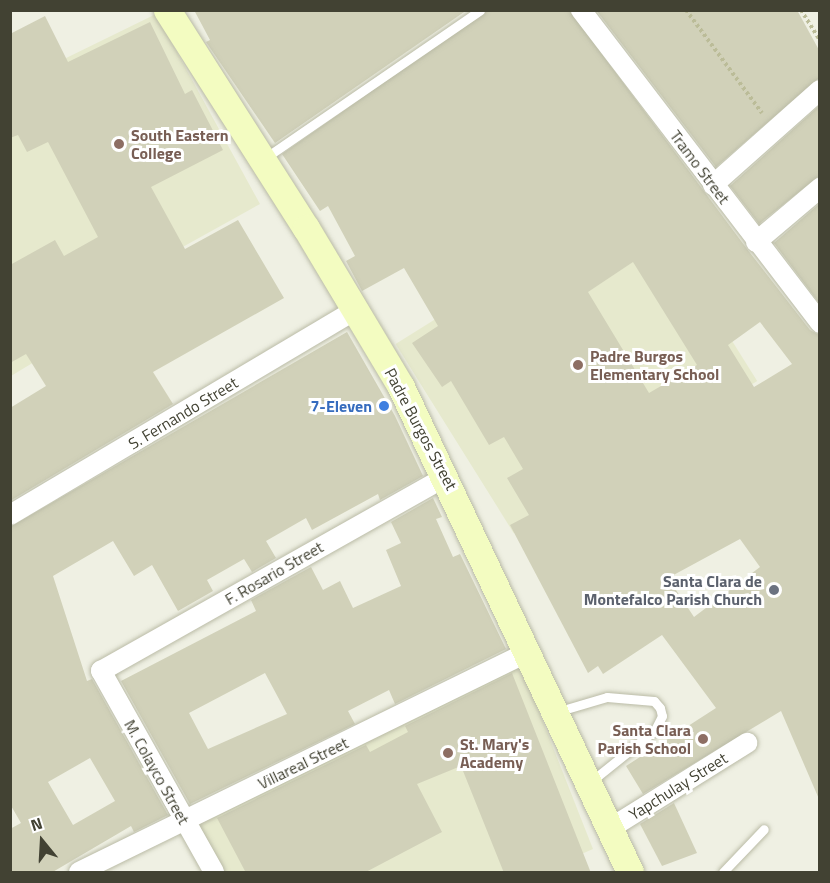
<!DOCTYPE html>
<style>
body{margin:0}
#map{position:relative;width:830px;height:883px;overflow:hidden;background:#eff0e3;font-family:"Titillium Web",sans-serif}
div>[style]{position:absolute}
.education>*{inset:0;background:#e6e9cd;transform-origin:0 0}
.building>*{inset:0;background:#d1d1b9}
.path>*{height:4px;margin-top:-2px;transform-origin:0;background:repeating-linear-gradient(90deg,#bbbc98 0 3px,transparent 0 6px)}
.roads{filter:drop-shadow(0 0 2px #babba6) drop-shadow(0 0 2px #babba6)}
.lane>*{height:9px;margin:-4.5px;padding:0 4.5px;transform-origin:4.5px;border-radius:4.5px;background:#fff}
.street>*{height:20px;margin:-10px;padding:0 10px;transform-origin:10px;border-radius:10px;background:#fff}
.secondary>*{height:27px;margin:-13.5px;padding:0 13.5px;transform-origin:13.5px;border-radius:13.5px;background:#f3fcc1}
.dots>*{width:16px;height:16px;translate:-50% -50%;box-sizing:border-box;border:3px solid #fff;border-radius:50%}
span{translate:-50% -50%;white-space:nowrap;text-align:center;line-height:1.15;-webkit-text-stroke:6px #fff;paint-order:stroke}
.education-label{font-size:16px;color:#785e54;font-weight:700}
.left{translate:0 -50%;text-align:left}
.right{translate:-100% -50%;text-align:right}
.street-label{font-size:16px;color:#424233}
.shop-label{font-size:16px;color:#366cbe;font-weight:700}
.worship-label{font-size:16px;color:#5b616d;font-weight:700}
.frame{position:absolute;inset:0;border:12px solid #424233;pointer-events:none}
.north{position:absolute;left:12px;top:811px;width:60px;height:60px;-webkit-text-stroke:4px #fff;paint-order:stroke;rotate:342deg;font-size:16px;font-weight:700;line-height:24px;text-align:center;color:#424233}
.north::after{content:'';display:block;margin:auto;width:21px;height:27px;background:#424233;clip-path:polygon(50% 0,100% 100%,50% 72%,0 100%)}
</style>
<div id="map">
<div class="education">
<div style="clip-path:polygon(156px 14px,260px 204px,98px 294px,110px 316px,11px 376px,11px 85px)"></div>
<div style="left:639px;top:192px;width:223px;height:287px;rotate:58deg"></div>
<div style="clip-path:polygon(521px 666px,593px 849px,540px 872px,222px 872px,195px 825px)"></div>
</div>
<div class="building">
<div style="clip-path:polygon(194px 10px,467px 10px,275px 143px,206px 42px,210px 40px)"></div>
<div style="clip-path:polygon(evenodd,487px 10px,569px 10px,747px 249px,810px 330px,819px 335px,819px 799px,781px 711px,643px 794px,626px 766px,716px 708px,662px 635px,603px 674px,598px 666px,588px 673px,510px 525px,529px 515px,507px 478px,523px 469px,504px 437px,489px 445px,451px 381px,442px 387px,412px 343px,438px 326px,404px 268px,362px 291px,346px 261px,355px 256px,328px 206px,320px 211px,282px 154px,487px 10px,633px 262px,697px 365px,649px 393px,588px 292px,633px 262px,487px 10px,760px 322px,792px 364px,754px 387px,728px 345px,760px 322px,487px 10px,740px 539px,760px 567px,694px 617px,668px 578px,740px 539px)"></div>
<div style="clip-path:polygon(596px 10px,797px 10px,819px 50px,819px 78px,716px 167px)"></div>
<div style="clip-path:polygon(45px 16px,68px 62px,150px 22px,185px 94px,192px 90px,223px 150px,151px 187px,185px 249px,238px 220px,284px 298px,153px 372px,173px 404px,10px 501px,10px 408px,46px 386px,26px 354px,10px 363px,10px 265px,55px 240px,64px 256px,98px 237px,48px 142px,27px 152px,18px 135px,10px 138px,10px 34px)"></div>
<div style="clip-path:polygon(819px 106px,819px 176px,759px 224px,730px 186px)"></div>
<div style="clip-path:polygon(819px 204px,819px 303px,774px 243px)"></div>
<div style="clip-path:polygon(evenodd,347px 332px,395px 416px,423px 476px,380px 500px,378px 494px,312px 530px,306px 518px,266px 541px,276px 558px,252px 572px,244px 559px,207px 580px,213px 591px,178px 611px,152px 565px,134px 576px,113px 541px,53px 576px,87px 681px,92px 679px,168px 815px,134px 832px,131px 826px,51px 873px,10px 873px,10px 829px,21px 823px,10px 804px,10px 527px,347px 332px,90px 758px,115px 801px,73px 825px,48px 782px,90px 758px)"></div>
<div style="clip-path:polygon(evenodd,433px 498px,442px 517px,436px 519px,453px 557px,460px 554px,506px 649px,395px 704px,389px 690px,348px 711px,355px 724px,190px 804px,121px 681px,256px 611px,251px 600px,311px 567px,323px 590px,340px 581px,353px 608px,401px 586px,386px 550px,401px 543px,391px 522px,433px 498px,265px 673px,287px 714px,208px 749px,189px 713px,265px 673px)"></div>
<div style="clip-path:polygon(512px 673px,591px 873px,504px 873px,461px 766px,417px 784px,442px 832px,364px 873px,246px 873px,217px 818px,366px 745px,370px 752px,408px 732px,405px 726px)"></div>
<div style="clip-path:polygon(674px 803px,697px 853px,662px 866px,640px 824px)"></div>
</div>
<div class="path">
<div style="left:686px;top:10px;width:128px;rotate:53.6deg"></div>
<div style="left:801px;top:10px;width:36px;rotate:58deg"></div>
</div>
<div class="roads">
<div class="lane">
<div style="left:265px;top:158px;width:261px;rotate:-34.5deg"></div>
<div style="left:556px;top:712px;width:53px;rotate:-16.4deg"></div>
<div style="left:607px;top:697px;width:47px;rotate:4.9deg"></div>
<div style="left:654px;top:701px;width:9px;rotate:49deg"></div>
<div style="left:660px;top:708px;width:8px;rotate:76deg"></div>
<div style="left:662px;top:716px;width:16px;rotate:117deg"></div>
<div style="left:655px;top:730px;width:83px;rotate:141.3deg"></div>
<div style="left:723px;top:872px;width:59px;rotate:-46.4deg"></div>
</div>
<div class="street">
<div style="left:581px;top:10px;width:394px;rotate:52.6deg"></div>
<div style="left:713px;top:185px;width:143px;rotate:-41.6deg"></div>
<div style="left:756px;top:242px;width:84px;rotate:-40.2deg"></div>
<div style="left:10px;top:515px;width:401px;rotate:-30.7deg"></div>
<div style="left:609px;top:829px;width:163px;rotate:-31.9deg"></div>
<div style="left:79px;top:872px;width:500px;rotate:-26.1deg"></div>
<div style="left:214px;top:872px;width:231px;rotate:-119.3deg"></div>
<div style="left:101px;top:671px;width:397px;rotate:-29.4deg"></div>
</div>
<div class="secondary">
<div style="left:167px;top:10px;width:259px;rotate:57.5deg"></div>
<div style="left:306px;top:228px;width:185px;rotate:59.1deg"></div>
<div style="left:401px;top:387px;width:536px;rotate:64.72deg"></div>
</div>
</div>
<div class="dots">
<div style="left:119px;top:144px;background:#8d6e63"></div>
<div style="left:578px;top:365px;background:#8d6e63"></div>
<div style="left:384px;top:406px;background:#3f7fe0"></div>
<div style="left:774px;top:590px;background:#6b7280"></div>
<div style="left:703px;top:739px;background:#8d6e63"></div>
<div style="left:448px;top:753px;background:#8d6e63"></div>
</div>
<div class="education-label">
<span class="left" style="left:131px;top:144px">South Eastern<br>College</span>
<span class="left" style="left:590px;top:365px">Padre Burgos<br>Elementary School</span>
<span class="right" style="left:691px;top:739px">Santa Clara<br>Parish School</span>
<span class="left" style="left:460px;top:753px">St. Mary's<br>Academy</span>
</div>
<div class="street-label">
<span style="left:700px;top:167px;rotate:53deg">Tramo Street</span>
<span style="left:183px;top:413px;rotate:-31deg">S. Fernando Street</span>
<span style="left:421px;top:429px;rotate:62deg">Padre Burgos Street</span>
<span style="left:274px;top:573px;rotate:-30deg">F. Rosario Street</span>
<span style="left:303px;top:763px;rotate:-26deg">Villareal Street</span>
<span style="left:157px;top:772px;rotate:61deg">M. Colayco Street</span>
<span style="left:678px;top:786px;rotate:-32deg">Yapchulay Street</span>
</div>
<div class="shop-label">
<span class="right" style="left:372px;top:406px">7-Eleven</span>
</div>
<div class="worship-label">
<span class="right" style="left:762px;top:590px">Santa Clara de<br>Montefalco Parish Church</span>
</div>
<div class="frame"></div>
<div class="north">N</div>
</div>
